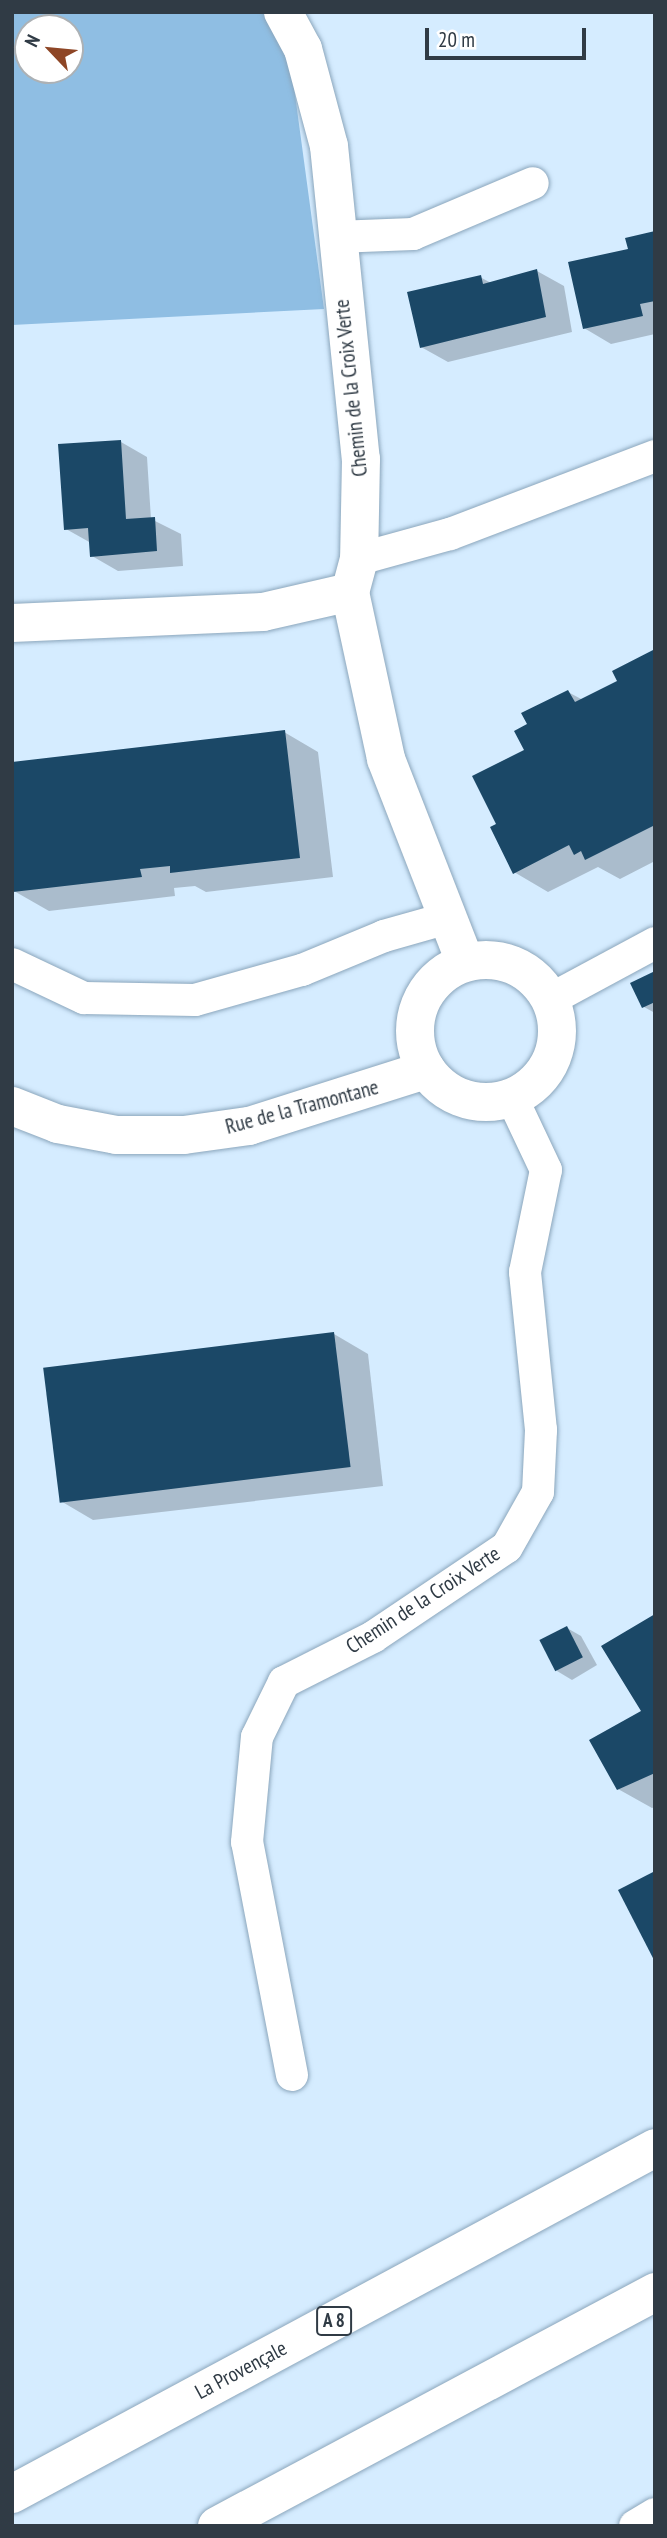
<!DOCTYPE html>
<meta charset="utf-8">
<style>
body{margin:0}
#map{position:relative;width:667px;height:2538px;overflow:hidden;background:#d5ecff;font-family:"PT Sans Narrow",sans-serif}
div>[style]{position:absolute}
.water>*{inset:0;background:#8fbee3}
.shadow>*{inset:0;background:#0003}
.building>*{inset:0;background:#1b4867;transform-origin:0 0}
.roads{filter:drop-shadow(0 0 2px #8ba6bc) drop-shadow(0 0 2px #8ba6bc)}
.service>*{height:32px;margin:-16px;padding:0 16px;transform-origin:16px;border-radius:16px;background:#fff}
.minor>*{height:38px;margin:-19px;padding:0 19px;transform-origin:19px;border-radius:19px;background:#fff}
.minor>.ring{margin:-19px;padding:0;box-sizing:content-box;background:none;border:38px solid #fff;border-radius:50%}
.motorway>*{height:38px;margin:-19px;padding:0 19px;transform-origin:19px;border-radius:19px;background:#fff}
span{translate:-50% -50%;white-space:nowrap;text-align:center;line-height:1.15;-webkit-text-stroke:7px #fff;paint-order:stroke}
.shield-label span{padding:2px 5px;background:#fff;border:2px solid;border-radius:5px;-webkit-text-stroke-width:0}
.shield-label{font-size:19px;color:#303b45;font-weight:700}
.street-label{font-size:21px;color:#303b45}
.frame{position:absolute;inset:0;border:14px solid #303b45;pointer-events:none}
.north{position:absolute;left:14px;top:14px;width:70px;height:70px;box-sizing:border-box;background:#fff;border:2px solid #acb1b5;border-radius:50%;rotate:296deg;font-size:19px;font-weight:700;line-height:28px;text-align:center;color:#303b45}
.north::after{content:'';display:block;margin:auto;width:24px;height:32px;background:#8e4626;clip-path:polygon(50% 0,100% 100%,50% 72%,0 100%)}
.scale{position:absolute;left:425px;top:28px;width:161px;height:32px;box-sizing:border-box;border:4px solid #303b45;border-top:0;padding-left:9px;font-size:21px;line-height:24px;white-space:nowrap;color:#303b45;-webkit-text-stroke:5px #fff;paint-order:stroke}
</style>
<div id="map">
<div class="water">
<div style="clip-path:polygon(evenodd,12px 12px,263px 12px,291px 65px,324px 309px,12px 325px,12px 12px,28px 28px,70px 28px,70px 70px,28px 70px,28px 28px)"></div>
</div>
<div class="shadow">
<div style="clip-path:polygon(655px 233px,655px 334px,611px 344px,584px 328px,630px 250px)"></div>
<div style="clip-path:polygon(537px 271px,564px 286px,572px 332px,448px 362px,421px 347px,480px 277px,491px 283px)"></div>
<div style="clip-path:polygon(121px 442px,147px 457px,151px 519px,181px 534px,183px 566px,118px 571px,92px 556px,91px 543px,66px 529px)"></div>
<div style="clip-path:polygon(655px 651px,655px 861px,620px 879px,598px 867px,548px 892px,514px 872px,499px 825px,526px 751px,530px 725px,568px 692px,583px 700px,620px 681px)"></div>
<div style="clip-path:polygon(284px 732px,318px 752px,333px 877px,206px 892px,195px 886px,174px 888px,175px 896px,49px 911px,14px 891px,12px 764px)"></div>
<div style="clip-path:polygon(655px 973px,655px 1013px,644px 1007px)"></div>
<div style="clip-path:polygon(334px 1334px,368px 1354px,383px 1486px,93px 1520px,59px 1500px)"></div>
<div style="clip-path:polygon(655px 1616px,655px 1807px,652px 1808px,618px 1789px,644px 1712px)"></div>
<div style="clip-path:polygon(567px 1628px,581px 1636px,597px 1665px,572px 1680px,557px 1671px)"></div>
</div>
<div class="building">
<div style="clip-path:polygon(655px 231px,655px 301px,640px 304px,643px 316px,583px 329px,568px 262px,628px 249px,625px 238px)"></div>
<div style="clip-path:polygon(537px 269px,546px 317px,420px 348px,407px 292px,481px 275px,483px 284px)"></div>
<div style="clip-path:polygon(121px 440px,126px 519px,155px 517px,157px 551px,90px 557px,88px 528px,64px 530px,58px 444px)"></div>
<div style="clip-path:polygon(655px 649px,655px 825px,585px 860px,581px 851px,574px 855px,569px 845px,513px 874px,490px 827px,496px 824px,472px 776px,524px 750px,514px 731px,527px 724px,521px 713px,568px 690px,575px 702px,617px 681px,612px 671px)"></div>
<div style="clip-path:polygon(285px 730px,300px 858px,170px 873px,170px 866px,140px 869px,142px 877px,13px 892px,12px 762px)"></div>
<div style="clip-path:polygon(655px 971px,655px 1002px,642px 1008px,630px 983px)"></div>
<div style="left:334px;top:1332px;width:136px;height:293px;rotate:83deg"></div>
<div style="clip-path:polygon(655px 1614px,655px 1773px,617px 1790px,589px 1740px,641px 1711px,601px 1646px)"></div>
<div style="left:567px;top:1626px;width:35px;height:31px;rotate:63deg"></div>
<div style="clip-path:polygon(655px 1871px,655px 1962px,618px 1890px)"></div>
</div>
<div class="roads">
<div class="service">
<div style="left:336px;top:237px;width:77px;rotate:-2.2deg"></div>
<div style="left:413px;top:234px;width:130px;rotate:-23deg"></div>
<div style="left:359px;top:559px;width:94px;rotate:-15.4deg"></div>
<div style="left:450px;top:534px;width:219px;rotate:-20.8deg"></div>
<div style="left:12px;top:964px;width:80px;rotate:25.3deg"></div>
<div style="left:84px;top:998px;width:111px;rotate:1deg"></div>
<div style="left:195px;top:1000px;width:111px;rotate:-15.7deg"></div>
<div style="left:302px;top:970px;width:89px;rotate:-22.5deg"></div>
<div style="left:384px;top:936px;width:62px;rotate:-15.8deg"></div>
<div style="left:551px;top:999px;width:118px;rotate:-28.3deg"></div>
<div style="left:292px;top:2075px;width:237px;rotate:-100.9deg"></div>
<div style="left:247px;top:1842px;width:105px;rotate:-84.6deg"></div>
<div style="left:257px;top:1737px;width:61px;rotate:-63.9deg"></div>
<div style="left:284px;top:1682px;width:100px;rotate:-26.8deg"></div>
<div style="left:373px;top:1637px;width:161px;rotate:-33.9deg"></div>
<div style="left:507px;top:1547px;width:63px;rotate:-60.6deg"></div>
<div style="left:538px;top:1492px;width:62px;rotate:-87.2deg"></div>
<div style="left:541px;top:1430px;width:159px;rotate:-95.8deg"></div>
<div style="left:525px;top:1272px;width:104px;rotate:-78.4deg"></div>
<div style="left:546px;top:1170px;width:80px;rotate:-115.3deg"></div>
<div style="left:635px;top:2526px;width:23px;rotate:-31deg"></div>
</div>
<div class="minor">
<div style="left:283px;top:12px;width:42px;rotate:61.6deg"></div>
<div style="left:303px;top:49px;width:100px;rotate:75deg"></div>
<div style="left:329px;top:146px;width:315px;rotate:84.2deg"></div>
<div style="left:361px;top:459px;width:100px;rotate:91.1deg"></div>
<div style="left:359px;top:559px;width:34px;rotate:105deg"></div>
<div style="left:350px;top:592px;width:171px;rotate:77.8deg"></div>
<div style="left:386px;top:759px;width:218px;rotate:68.7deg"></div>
<div style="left:12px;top:623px;width:251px;rotate:-2.5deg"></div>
<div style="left:263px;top:612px;width:89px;rotate:-12.9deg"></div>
<div class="ring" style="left:415px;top:960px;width:104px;height:104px"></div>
<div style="left:12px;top:1106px;width:49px;rotate:21.4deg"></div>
<div style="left:58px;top:1124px;width:59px;rotate:10.7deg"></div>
<div style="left:116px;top:1135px;width:68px"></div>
<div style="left:184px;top:1135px;width:66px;rotate:-7.9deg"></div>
<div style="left:249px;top:1126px;width:186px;rotate:-17.6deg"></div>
</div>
<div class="motorway">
<div style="left:12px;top:2494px;width:730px;rotate:-28.28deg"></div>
<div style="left:217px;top:2526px;width:497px;rotate:-28.1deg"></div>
</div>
</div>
<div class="shield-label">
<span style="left:334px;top:2321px">A 8</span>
</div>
<div class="street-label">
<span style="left:351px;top:388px;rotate:-96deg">Chemin de la Croix Verte</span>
<span style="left:302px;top:1107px;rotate:-15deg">Rue de la Tramontane</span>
<span style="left:423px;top:1600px;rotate:-33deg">Chemin de la Croix Verte</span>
<span style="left:241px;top:2370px;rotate:-28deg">La Provençale</span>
</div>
<div class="frame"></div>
<div class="north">N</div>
<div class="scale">20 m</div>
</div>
